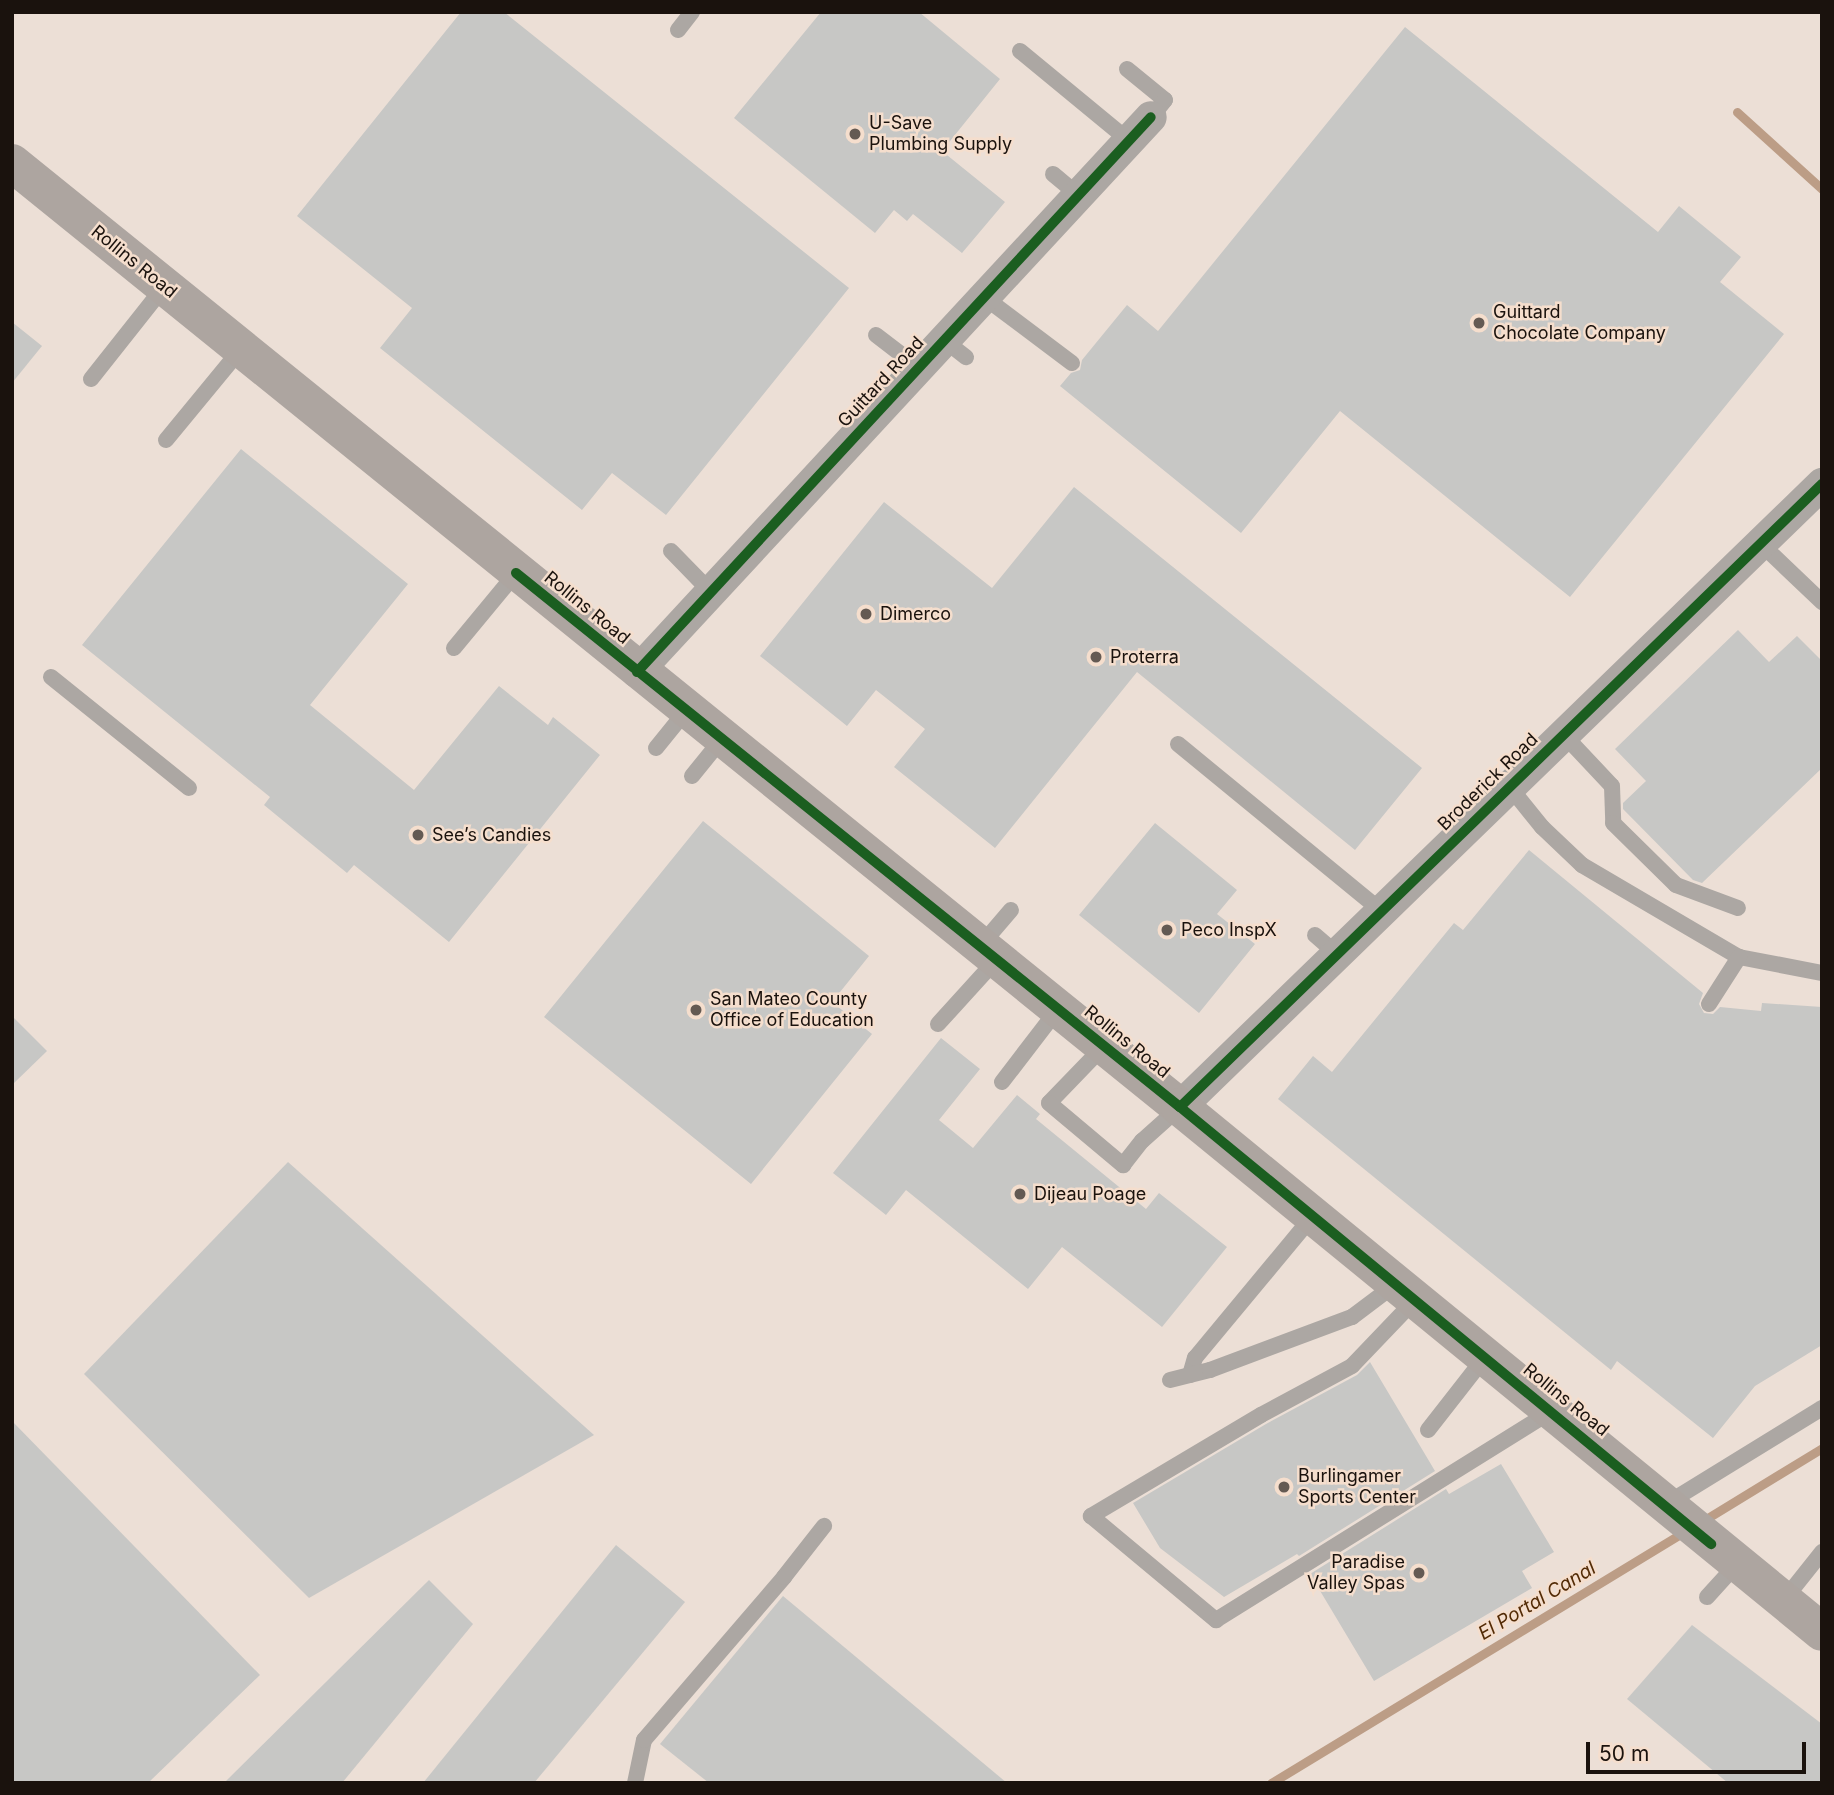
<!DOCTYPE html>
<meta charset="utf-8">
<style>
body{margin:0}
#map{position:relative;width:1834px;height:1795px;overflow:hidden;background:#ecdfd6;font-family:Inter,sans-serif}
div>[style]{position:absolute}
.stream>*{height:9px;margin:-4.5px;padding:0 4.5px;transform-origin:4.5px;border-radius:4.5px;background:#bc9d86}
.building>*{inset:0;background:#c7c7c5}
.lane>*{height:16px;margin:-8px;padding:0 8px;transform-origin:8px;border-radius:8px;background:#aca7a3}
.street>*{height:32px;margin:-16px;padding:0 16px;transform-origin:16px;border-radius:16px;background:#aca7a3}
.secondary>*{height:38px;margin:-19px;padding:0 19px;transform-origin:19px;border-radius:19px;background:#ada5a0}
.cycleway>*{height:10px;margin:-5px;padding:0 5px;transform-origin:5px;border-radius:5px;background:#1b5e20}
.dots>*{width:19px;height:19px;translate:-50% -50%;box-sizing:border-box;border:4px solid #f5decd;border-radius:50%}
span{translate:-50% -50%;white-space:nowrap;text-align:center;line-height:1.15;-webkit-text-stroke:5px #f5decd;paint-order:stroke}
.poi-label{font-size:18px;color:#1a120d}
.left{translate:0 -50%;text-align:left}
.right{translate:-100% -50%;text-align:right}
.street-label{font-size:18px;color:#1a120d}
.water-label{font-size:19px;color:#532b06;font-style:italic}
.frame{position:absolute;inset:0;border:14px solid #1a120d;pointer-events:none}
.scale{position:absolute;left:1586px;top:1742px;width:220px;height:32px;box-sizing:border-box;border:4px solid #1a120d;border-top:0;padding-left:9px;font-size:21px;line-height:24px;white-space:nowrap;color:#1a120d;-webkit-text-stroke:5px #f5decd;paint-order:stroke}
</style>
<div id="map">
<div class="stream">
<div style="left:1737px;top:112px;width:115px;rotate:42.2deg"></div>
<div style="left:1701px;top:1522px;width:142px;rotate:-31.4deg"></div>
<div style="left:1271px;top:1783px;width:486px;rotate:-31.3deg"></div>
</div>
<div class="building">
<div style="clip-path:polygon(461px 12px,504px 12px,849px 288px,666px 515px,612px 473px,582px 510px,380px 348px,412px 308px,297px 216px)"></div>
<div style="clip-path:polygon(821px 12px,919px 12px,1000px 79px,942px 151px,1005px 202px,962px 253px,913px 214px,907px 221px,894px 210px,875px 233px,734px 118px)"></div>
<div style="clip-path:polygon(1405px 27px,1658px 232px,1679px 206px,1741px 257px,1720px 282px,1784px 334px,1570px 597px,1340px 411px,1241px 533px,1060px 386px,1071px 373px,1080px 370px,1082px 360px,1127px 305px,1158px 331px)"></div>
<div style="clip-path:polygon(12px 322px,42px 346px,12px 383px)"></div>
<div style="clip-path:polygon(241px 449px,408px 584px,310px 705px,414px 790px,499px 686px,548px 725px,553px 717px,600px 755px,449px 942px,354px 865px,347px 873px,264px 805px,270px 797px,82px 645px)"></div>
<div style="clip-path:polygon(1074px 487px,1422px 768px,1355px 850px,1137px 672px,995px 848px,894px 767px,925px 729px,876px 690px,847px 726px,760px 656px,884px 502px,992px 588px)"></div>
<div style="clip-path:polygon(1738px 630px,1769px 662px,1797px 636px,1822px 661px,1822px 768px,1702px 883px,1693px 880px,1623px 809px,1623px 803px,1646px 781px,1615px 749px)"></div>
<div style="clip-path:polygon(703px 821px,869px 956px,832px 1002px,872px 1034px,751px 1184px,544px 1017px)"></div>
<div style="clip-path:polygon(1155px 823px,1237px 890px,1217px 914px,1255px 944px,1199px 1013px,1079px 915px)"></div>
<div style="clip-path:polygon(1529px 850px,1703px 993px,1699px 1004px,1704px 1013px,1713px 1014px,1720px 1007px,1761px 1011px,1762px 1003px,1822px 1007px,1822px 1345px,1755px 1386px,1713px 1438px,1617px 1361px,1611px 1370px,1278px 1099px,1313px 1056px,1332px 1072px,1454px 923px,1463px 930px)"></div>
<div style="clip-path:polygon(12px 1016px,47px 1051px,12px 1085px)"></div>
<div style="clip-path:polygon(941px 1038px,980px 1069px,939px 1120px,973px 1148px,1017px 1095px,1040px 1114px,1036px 1119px,1146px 1209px,1159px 1193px,1227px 1247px,1162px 1327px,1062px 1247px,1028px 1289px,906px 1190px,886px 1215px,833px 1173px)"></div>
<div style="clip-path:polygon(288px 1162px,594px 1435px,309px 1598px,84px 1374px)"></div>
<div style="clip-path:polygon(1370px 1362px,1435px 1471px,1299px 1556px,1297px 1554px,1224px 1597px,1160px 1548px,1133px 1503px,1266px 1424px,1357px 1375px)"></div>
<div style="clip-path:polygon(12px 1421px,260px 1675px,148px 1783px,12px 1783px)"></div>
<div style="clip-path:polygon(1501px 1464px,1554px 1552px,1522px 1571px,1532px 1588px,1374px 1681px,1310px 1574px,1446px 1489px,1449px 1494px)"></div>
<div style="clip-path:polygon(616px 1545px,685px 1602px,534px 1783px,423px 1783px)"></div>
<div style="clip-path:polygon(429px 1580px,473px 1624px,342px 1783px,224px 1783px)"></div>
<div style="clip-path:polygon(783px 1596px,1007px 1783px,709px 1783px,660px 1744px)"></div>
<div style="clip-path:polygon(1692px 1625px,1822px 1724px,1822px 1783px,1728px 1783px,1627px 1699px)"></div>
</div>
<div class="lane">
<div style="left:678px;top:30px;width:23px;rotate:-52deg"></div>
<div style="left:1020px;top:51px;width:141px;rotate:39.5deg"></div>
<div style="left:1127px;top:69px;width:49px;rotate:39.2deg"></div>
<div style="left:1165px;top:100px;width:22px;rotate:129deg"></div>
<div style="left:1053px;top:174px;width:33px;rotate:40deg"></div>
<div style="left:984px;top:297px;width:110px;rotate:36.9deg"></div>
<div style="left:876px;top:335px;width:54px;rotate:37.5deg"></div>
<div style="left:944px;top:340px;width:28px;rotate:38deg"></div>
<div style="left:91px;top:379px;width:117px;rotate:-51.6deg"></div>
<div style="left:166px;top:440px;width:118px;rotate:-50.5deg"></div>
<div style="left:1760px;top:543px;width:86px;rotate:43.6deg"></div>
<div style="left:671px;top:551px;width:57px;rotate:45.7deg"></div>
<div style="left:454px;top:648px;width:97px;rotate:-50.4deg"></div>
<div style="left:51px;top:677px;width:177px;rotate:38.8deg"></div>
<div style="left:1563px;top:734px;width:71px;rotate:46.7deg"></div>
<div style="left:1612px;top:786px;width:37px;rotate:88deg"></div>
<div style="left:1613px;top:823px;width:88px;rotate:44.5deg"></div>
<div style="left:1676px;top:885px;width:66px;rotate:20.4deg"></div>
<div style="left:1178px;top:744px;width:263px;rotate:39.4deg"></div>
<div style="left:656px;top:748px;width:48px;rotate:-51deg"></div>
<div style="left:692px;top:776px;width:48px;rotate:-51deg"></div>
<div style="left:1509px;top:786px;width:53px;rotate:51.2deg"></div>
<div style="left:1542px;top:827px;width:55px;rotate:43.5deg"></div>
<div style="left:1582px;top:865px;width:182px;rotate:30.4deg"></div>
<div style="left:1739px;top:957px;width:85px;rotate:10.9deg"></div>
<div style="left:1315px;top:935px;width:28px;rotate:41deg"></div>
<div style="left:981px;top:945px;width:46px;rotate:-49.4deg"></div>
<div style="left:1709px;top:1004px;width:56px;rotate:-57.4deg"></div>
<div style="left:938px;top:1024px;width:86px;rotate:-47.8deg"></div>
<div style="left:1104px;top:1046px;width:79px;rotate:134deg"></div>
<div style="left:1049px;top:1103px;width:97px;rotate:40deg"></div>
<div style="left:1123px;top:1165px;width:31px;rotate:-52deg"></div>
<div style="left:1142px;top:1141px;width:51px;rotate:-41.8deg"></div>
<div style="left:1002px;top:1082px;width:92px;rotate:-52.5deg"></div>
<div style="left:1415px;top:1300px;width:91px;rotate:133.7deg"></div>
<div style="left:1352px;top:1366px;width:103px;rotate:151.7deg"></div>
<div style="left:1261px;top:1415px;width:198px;rotate:149.3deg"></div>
<div style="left:1091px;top:1516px;width:163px;rotate:39.8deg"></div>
<div style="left:1216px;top:1620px;width:396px;rotate:-31.9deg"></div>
<div style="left:1190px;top:1375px;width:18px;rotate:-74deg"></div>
<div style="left:1195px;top:1358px;width:185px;rotate:-50.3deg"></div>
<div style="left:1170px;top:1380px;width:41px;rotate:-14deg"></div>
<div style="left:1210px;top:1370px;width:152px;rotate:-20.5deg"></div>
<div style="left:1352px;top:1317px;width:55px;rotate:-36.9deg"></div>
<div style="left:1428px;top:1430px;width:93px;rotate:-52deg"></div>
<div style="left:1666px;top:1504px;width:183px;rotate:-31.6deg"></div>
<div style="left:1707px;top:1597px;width:45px;rotate:-47.7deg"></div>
<div style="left:1783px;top:1601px;width:63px;rotate:-51.5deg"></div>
<div style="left:635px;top:1783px;width:44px;rotate:-78.2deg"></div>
<div style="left:644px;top:1740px;width:215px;rotate:-49.3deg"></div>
<div style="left:784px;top:1577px;width:65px;rotate:-51.9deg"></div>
</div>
<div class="street">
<div style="left:637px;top:672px;width:756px;rotate:-47.2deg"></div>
<div style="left:1180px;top:1107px;width:895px;rotate:-44.14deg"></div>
</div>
<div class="secondary">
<div style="left:12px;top:163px;width:1502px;rotate:38.95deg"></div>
<div style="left:1180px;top:1107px;width:829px;rotate:39.27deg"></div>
</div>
<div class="cycleway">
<div style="left:516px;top:573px;width:852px;rotate:38.81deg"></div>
<div style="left:1180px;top:1107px;width:688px;rotate:39.45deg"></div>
<div style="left:637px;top:672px;width:756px;rotate:-47.2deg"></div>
<div style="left:1180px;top:1107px;width:895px;rotate:-44.14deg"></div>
</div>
<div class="dots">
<div style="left:855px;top:134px;background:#645a53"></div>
<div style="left:1479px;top:323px;background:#645a53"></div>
<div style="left:866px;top:614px;background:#645a53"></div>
<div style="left:1096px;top:657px;background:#645a53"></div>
<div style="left:418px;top:835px;background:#645a53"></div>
<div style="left:1167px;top:930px;background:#645a53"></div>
<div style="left:696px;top:1010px;background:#645a53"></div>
<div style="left:1020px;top:1194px;background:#645a53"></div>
<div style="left:1284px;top:1487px;background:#645a53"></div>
<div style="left:1419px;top:1573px;background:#645a53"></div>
</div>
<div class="poi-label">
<span class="left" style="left:869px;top:134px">U-Save<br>Plumbing Supply</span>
<span class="left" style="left:1493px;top:323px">Guittard<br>Chocolate Company</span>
<span class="left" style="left:880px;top:614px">Dimerco</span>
<span class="left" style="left:1110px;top:657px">Proterra</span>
<span class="left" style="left:432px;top:835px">See’s Candies</span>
<span class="left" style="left:1181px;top:930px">Peco InspX</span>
<span class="left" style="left:710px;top:1010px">San Mateo County<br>Office of Education</span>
<span class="left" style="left:1034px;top:1194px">Dijeau Poage</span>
<span class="left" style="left:1298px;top:1487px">Burlingamer<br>Sports Center</span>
<span class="right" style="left:1405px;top:1573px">Paradise<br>Valley Spas</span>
</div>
<div class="street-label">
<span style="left:134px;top:262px;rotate:39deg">Rollins Road</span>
<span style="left:881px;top:382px;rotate:-47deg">Guittard Road</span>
<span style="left:587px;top:608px;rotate:39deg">Rollins Road</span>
<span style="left:1488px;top:782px;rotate:-44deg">Broderick Road</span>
<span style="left:1127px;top:1042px;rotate:39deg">Rollins Road</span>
<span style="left:1566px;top:1400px;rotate:39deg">Rollins Road</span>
</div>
<div class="water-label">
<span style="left:1537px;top:1601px;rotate:-31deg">El Portal Canal</span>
</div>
<div class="frame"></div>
<div class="scale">50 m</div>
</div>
